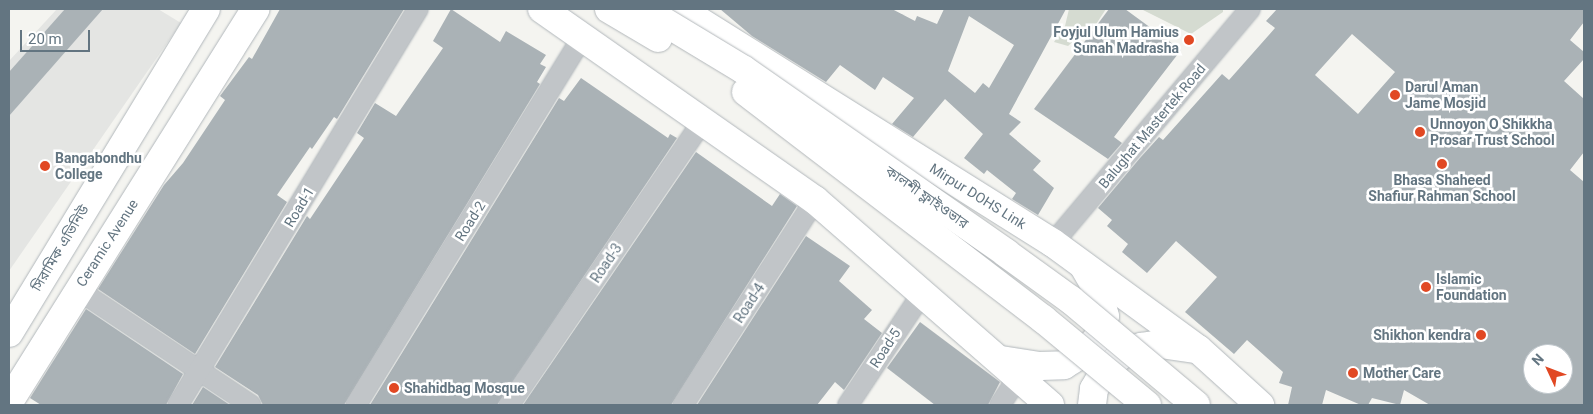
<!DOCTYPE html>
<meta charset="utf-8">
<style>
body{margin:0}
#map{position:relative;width:1593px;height:414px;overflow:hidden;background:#f4f4f0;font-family:Roboto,"Noto Sans Bengali",sans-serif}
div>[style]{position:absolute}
.built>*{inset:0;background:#e4e5e3}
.green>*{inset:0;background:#d5dbd1}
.building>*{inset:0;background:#aab2b6}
.roads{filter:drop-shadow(0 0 1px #b1b7bb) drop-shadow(0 0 1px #b1b7bb)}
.minor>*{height:20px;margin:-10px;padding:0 10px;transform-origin:10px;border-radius:10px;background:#c1c5c8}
.secondary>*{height:28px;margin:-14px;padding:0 14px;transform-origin:14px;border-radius:14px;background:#fff}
.primary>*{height:28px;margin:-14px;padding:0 14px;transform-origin:14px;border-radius:14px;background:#fff}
.bridges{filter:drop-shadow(0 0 1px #b2b7ba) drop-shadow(0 0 1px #b2b7ba)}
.primary-bridge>*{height:28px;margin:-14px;padding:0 14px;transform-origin:14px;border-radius:14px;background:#fff}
.dots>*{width:14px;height:14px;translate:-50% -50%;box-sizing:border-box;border:2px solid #fff;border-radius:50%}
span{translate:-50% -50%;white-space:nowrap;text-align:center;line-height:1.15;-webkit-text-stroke:5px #fff;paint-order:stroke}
.poi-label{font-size:14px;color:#637581;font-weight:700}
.right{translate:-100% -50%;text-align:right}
.left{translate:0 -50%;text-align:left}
.street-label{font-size:14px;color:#637581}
.frame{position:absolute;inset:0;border:10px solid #637581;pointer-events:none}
.north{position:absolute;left:1523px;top:344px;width:50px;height:50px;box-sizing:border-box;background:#fff;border:1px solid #c1c8cd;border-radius:50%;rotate:313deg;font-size:14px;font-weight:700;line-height:20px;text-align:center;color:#637581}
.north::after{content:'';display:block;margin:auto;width:18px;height:22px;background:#e14823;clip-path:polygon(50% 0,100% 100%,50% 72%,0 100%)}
.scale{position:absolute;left:20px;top:30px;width:70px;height:22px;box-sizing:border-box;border:2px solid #637581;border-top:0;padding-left:6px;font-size:15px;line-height:18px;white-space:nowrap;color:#637581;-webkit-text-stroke:4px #fff;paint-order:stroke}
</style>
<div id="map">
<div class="built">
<div style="clip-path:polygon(57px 9px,158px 9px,181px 23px,9px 271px,9px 61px)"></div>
</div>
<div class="green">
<div style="clip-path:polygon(1069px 9px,1106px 9px,1087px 38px,1082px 33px,1068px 46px,1054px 42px,1065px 26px)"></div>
<div style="clip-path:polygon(1141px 9px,1223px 9px,1223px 12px,1191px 34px)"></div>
</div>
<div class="building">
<div style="clip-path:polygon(65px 9px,103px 9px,9px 116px,9px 72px)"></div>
<div style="clip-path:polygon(280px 9px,404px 9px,337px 119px,334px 117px,312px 149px,310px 147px,277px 195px,287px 202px,195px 354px,98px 289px,164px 185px,183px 163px,225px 100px,220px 96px,249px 57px,252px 59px)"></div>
<div style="clip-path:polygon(451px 9px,500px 42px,506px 31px,546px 55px,540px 64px,546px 67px,537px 82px,540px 84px,344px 405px,263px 405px,258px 395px,215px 367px,307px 216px,310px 219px,364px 138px,357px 133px,375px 103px,396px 116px,443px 48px,433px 41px)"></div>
<div style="clip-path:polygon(evenodd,720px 9px,892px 9px,915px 21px,917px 16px,937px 24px,944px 9px,1066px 9px,1009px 114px,1021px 122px,1009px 134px,1041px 161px,1033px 170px,1054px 188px,1038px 215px,1012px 199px,1016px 193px,987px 170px,984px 174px,964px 158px,983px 134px,945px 99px,913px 137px,892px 124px,914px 98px,883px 77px,875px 90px,840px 65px,826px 82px,752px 36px,720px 9px,969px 16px,1014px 45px,989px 88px,983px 83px,975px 93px,948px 71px,969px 16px)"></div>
<div style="clip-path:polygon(1109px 9px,1125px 9px,1181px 50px,1114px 137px,1122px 143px,1108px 159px,1034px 109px)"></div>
<div style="clip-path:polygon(evenodd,1277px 9px,1584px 9px,1584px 22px,1570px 40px,1584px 52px,1584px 59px,1564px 81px,1584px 99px,1584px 152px,1570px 170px,1584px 182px,1584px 405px,1430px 405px,1404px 390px,1400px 405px,1372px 398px,1368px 405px,1361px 405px,1326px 390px,1322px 405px,1288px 405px,1292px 387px,1279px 383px,1283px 372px,1247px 340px,1234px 354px,1185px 312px,1217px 277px,1176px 241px,1147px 273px,1122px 252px,1128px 244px,1107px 226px,1112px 220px,1098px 208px,1140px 158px,1159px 137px,1163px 140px,1222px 74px,1229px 80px,1275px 28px,1266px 21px,1277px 9px,1352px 34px,1395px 72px,1358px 114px,1315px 75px,1352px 34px,1277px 9px,1533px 354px,1563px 354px,1563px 384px,1533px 384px,1533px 354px)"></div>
<div style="clip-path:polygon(581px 78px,668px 138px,670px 134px,677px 138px,497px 405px,370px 405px,559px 98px,564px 101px)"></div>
<div style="clip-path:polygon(696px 152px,772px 206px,780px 194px,797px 206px,671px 405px,523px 405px)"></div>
<div style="clip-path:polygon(806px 236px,850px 266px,839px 281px,872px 310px,864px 319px,882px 333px,844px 390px,835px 382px,817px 405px,697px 405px)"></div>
<div style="clip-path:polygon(86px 309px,183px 374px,166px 405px,41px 405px,30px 398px)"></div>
<div style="clip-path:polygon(920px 322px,1000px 382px,988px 405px,935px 405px,887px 368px)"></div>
<div style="clip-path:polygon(203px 387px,230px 405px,192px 405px)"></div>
</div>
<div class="roads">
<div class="minor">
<div style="left:1053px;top:243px;width:306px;rotate:-49.9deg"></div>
<div style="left:77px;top:289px;width:209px;rotate:33.7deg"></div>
<div style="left:178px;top:405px;width:463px;rotate:-58.8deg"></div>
<div style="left:356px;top:405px;width:433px;rotate:-58.4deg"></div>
<div style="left:509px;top:405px;width:344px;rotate:-55.7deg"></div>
<div style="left:683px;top:405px;width:244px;rotate:-57.2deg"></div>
<div style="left:848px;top:405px;width:136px;rotate:-56.4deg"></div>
<div style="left:1000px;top:405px;width:33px;rotate:-57deg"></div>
</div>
<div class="secondary">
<div style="left:9px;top:333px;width:379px;rotate:-58.7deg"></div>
<div style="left:9px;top:402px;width:464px;rotate:-57.9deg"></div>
</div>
<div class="primary">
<div style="left:542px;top:9px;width:333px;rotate:35deg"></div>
<div style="left:815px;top:200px;width:312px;rotate:41.1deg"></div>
<div style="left:680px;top:9px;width:440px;rotate:32.1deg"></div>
<div style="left:1053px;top:243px;width:180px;rotate:36.2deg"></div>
<div style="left:1198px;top:349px;width:84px;rotate:42.1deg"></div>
<div style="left:1001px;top:360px;width:39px;rotate:9deg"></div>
<div style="left:1040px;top:366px;width:24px;rotate:-2deg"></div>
<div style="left:1064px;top:365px;width:22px;rotate:-32deg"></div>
<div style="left:1083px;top:353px;width:20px;rotate:-45deg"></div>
<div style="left:1097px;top:339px;width:24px;rotate:-71deg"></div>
<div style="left:1105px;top:316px;width:26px;rotate:-106deg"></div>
<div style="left:1098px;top:291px;width:28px;rotate:-120deg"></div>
<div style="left:1092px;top:405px;width:16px;rotate:-83deg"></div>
<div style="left:1094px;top:389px;width:22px;rotate:-60deg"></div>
<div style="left:1105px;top:370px;width:22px;rotate:-43deg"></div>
<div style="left:1121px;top:355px;width:22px;rotate:-22deg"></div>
<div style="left:1141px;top:347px;width:19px;rotate:-9deg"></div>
<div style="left:1160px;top:344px;width:35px;rotate:8deg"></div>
</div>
</div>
<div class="bridges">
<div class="primary-bridge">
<div style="left:609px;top:9px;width:57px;rotate:30.6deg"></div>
<div style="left:643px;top:9px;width:118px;rotate:31.1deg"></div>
<div style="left:744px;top:70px;width:320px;rotate:34.9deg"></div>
<div style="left:1006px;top:253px;width:80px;rotate:35.9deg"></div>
<div style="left:1071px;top:300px;width:163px;rotate:40deg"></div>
<div style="left:746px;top:92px;width:374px;rotate:37.4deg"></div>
<div style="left:1043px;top:319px;width:135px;rotate:39.6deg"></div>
</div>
</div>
<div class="dots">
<div style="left:1189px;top:40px;background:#e14823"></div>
<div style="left:1395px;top:95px;background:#e14823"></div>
<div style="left:1420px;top:132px;background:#e14823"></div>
<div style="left:1442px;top:164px;background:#e14823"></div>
<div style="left:45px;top:166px;background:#e14823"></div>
<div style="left:1426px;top:287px;background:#e14823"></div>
<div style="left:1481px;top:335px;background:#e14823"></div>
<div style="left:1353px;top:373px;background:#e14823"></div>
<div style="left:394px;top:388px;background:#e14823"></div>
</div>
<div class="poi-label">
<span class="right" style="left:1179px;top:40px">Foyjul Ulum Hamius<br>Sunah Madrasha</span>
<span class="left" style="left:1405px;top:95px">Darul Aman<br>Jame Mosjid</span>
<span class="left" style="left:1430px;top:132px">Unnoyon O Shikkha<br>Prosar Trust School</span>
<span class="left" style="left:55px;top:166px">Bangabondhu<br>College</span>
<span style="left:1442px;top:188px">Bhasa Shaheed<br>Shafiur Rahman School</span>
<span class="left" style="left:1436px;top:287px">Islamic<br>Foundation</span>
<span class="right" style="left:1471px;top:335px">Shikhon kendra</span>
<span class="left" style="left:1363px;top:373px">Mother Care</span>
<span class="left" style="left:404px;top:388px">Shahidbag Mosque</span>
</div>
<div class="street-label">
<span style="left:1152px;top:126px;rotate:-50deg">Balughat Mastertek Road</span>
<span style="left:978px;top:196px;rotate:32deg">Mirpur DOHS Link</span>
<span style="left:927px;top:197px;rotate:35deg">কালশী ফ্লাইওভার</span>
<span style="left:299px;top:207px;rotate:-59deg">Road-1</span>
<span style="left:470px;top:221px;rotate:-58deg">Road-2</span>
<span style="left:107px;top:243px;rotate:-57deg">Ceramic Avenue</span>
<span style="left:60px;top:248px;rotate:-59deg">সিরামিক এভিনিউ</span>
<span style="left:606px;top:263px;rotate:-56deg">Road-3</span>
<span style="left:749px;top:303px;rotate:-57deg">Road-4</span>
<span style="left:885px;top:348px;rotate:-57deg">Road-5</span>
</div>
<div class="frame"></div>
<div class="north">N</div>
<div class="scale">20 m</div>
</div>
